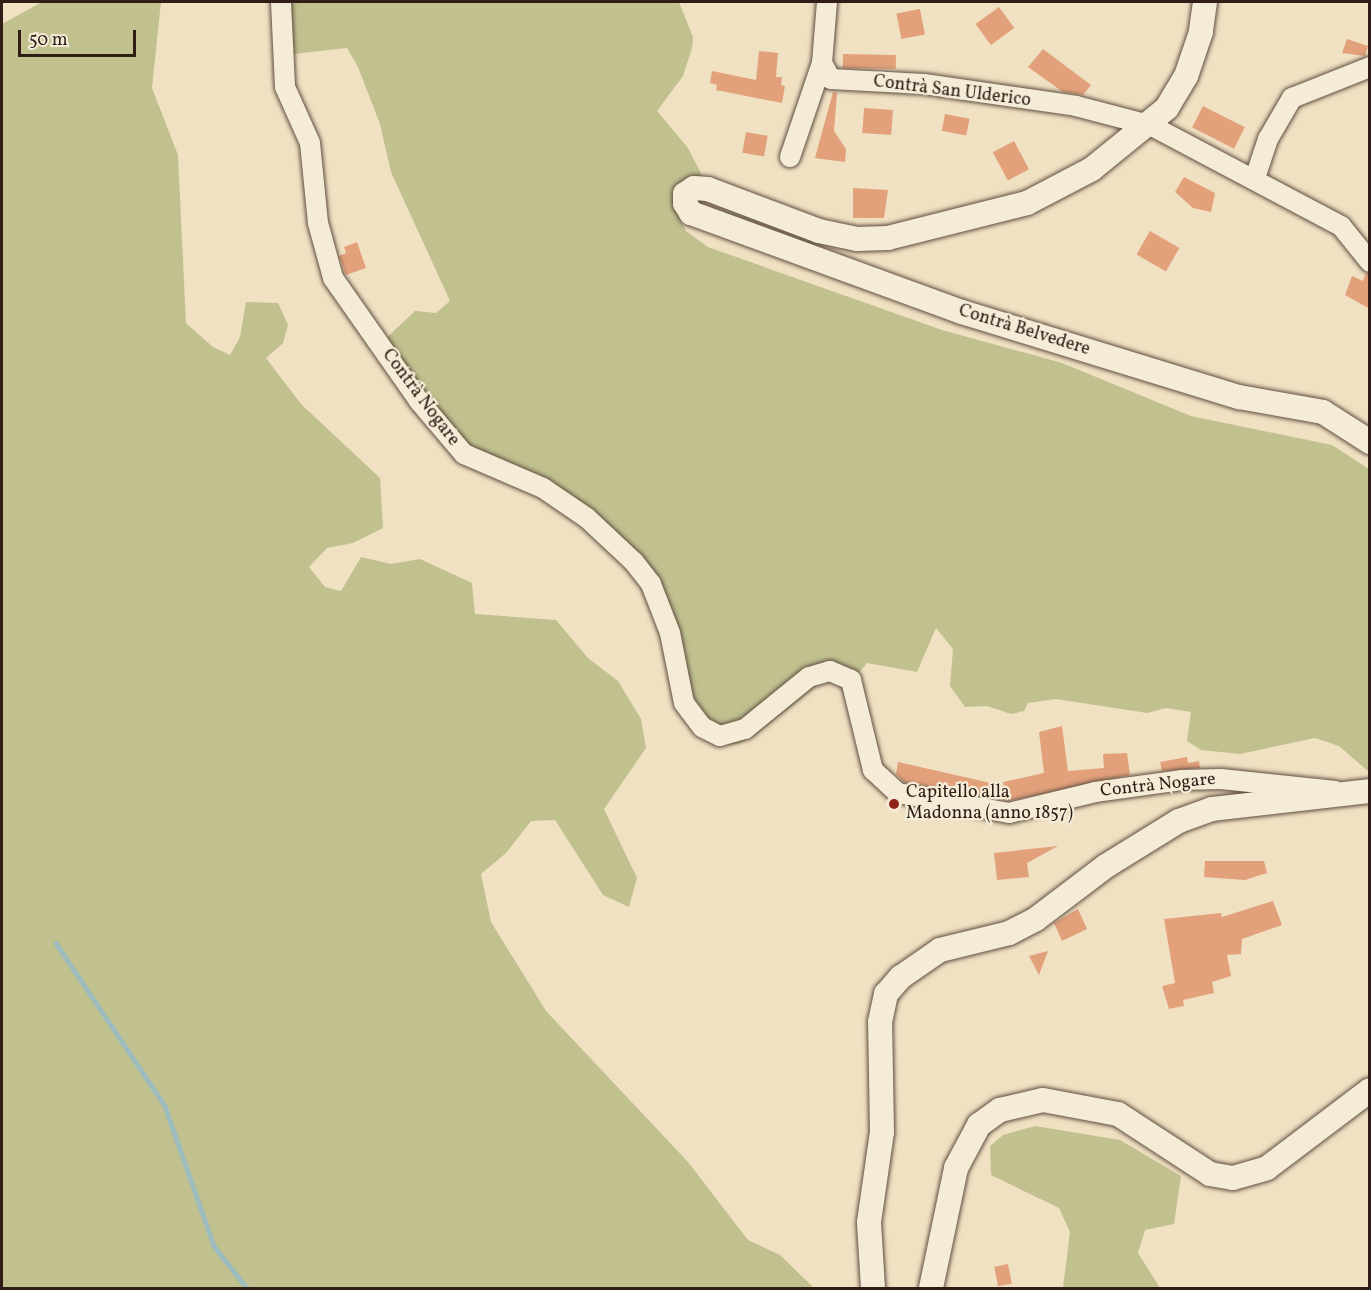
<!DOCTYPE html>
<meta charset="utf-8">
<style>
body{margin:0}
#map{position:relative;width:1371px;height:1290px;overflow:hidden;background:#f0e1c3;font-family:Vollkorn,serif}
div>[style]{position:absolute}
.green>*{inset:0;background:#c0c18f}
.stream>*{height:4.5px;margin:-2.25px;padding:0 2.25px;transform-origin:2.25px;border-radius:2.25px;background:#9ebbbe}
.building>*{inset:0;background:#e2a17b;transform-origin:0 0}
.roads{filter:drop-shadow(0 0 2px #604e40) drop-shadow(0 0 2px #604e40)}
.minor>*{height:20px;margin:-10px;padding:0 10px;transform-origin:10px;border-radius:10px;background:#f5ecd8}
.tertiary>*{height:24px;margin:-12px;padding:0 12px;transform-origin:12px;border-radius:12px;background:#f5ecd8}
.dots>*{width:16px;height:16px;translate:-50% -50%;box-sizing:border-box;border:3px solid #f5ecd8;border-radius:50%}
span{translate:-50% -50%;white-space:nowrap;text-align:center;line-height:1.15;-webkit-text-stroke:4.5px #f5ecd8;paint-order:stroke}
.street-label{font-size:18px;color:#301d15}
.poi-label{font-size:18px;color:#301d15}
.left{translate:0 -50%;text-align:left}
.frame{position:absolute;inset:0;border:3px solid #301d15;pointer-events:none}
.scale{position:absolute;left:18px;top:30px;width:118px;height:27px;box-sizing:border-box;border:3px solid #301d15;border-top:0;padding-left:8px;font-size:18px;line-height:21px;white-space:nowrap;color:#301d15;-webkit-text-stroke:4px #f5ecd8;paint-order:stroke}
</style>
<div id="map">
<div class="green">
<div style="clip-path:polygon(42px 2px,161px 2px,152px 88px,178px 155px,186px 323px,213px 347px,230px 355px,240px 337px,246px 302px,278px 303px,288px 325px,283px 343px,266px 358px,301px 404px,380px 478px,383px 528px,353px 543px,327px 548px,309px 567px,325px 587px,341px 591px,361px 557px,391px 564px,420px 559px,472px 583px,475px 614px,556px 620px,588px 658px,618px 681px,641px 719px,646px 748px,604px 809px,637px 878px,629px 907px,603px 895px,555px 820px,531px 821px,506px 853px,481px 874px,491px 922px,546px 1011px,688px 1162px,748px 1240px,780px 1255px,814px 1288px,2px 1288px,2px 24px)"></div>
<div style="clip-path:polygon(288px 2px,679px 2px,693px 37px,692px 48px,683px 76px,657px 111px,688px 148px,707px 185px,686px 200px,679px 217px,686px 231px,708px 247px,942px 330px,1062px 363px,1191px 416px,1332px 445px,1369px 469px,1369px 772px,1339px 746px,1315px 738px,1240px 754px,1201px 750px,1187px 741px,1191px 712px,1166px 708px,1147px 713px,1056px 699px,1028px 703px,1024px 711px,1011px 714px,987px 706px,965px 707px,950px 686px,953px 649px,936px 628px,917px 672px,867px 663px,854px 679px,819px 684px,754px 736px,738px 744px,722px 745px,694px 712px,685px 652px,674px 619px,608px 529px,475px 452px,381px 343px,415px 311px,436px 313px,450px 301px,391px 172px,380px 124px,358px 67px,347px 48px,294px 54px)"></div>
<div style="clip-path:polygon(1035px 1126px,1120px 1140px,1181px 1176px,1174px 1224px,1145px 1230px,1138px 1253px,1160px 1288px,1063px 1288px,1070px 1232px,1059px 1208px,991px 1175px,990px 1146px,1003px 1135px)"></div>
</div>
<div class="stream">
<div style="left:56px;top:943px;width:196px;rotate:56.2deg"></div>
<div style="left:165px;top:1106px;width:148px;rotate:70.7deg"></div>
<div style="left:214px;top:1246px;width:53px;rotate:51.8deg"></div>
</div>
<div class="building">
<div style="left:999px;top:7px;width:26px;height:29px;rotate:54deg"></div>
<div style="left:920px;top:9px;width:26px;height:24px;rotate:79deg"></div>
<div style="clip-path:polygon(1347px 39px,1368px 46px,1365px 56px,1342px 53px)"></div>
<div style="clip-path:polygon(1043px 49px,1091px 85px,1083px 95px,1063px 92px,1028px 67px)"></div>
<div style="clip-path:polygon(759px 51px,778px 53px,776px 77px,782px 77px,781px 85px,785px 86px,782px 103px,716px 90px,717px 85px,710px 83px,712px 71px,756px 80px)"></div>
<div style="left:843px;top:54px;width:53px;height:14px;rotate:1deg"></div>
<div style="clip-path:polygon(833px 92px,837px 93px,834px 131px,846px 149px,845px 162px,815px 158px)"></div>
<div style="left:1203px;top:106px;width:47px;height:24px;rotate:27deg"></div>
<div style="left:864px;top:108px;width:29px;height:25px;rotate:4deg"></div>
<div style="left:945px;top:114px;width:25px;height:17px;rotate:11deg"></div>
<div style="left:746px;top:132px;width:22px;height:21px;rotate:10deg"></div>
<div style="left:1014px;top:141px;width:32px;height:24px;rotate:62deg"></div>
<div style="clip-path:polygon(1184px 177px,1215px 193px,1211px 212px,1193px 208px,1175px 192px)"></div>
<div style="clip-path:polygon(853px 188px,888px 190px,884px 218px,853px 218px)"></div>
<div style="left:1150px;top:231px;width:34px;height:27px;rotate:30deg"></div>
<div style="clip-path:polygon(357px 242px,366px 268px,346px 275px,339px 256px,346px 253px,344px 247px)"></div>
<div style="clip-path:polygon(1366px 273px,1370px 274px,1370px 309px,1345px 295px,1352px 276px,1363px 281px)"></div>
<div style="clip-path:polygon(1062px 726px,1068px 771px,1104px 768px,1103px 754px,1127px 753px,1130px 775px,1009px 801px,904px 782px,896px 774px,898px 762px,1004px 786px,1003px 782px,1044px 773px,1039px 732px)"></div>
<div style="clip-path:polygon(1187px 757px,1188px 763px,1199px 761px,1200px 768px,1162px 771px,1160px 762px)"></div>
<div style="clip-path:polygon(1058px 846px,1027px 863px,1029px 877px,997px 880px,994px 853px)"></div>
<div style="clip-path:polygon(1205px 861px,1264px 861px,1267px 873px,1245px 880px,1204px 877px)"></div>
<div style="clip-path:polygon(1273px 901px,1282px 925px,1242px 939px,1241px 954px,1227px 955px,1231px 976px,1212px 982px,1214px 993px,1183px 1000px,1184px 1006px,1169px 1009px,1162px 986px,1175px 983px,1164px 919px,1221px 913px,1222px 917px)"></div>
<div style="clip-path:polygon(1078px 909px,1087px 929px,1062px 941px,1054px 923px)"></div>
<div style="clip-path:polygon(1048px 951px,1039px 975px,1029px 956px)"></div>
<div style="left:1008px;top:1264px;width:20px;height:14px;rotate:79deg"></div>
</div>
<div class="roads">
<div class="minor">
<div style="left:281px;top:2px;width:85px;rotate:87.3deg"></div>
<div style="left:285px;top:87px;width:61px;rotate:65.9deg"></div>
<div style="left:310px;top:143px;width:80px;rotate:84.3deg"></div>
<div style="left:318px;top:223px;width:57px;rotate:74.7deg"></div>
<div style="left:333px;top:278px;width:150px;rotate:55deg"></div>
<div style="left:419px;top:401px;width:70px;rotate:49.7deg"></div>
<div style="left:464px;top:454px;width:86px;rotate:23.3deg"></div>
<div style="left:543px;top:488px;width:53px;rotate:34.3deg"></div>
<div style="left:587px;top:518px;width:64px;rotate:43.1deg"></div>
<div style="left:634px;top:562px;width:28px;rotate:52deg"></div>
<div style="left:651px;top:584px;width:53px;rotate:68.8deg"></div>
<div style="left:670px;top:633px;width:71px;rotate:78.7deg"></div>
<div style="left:684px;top:703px;width:30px;rotate:53deg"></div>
<div style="left:702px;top:727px;width:20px;rotate:27deg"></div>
<div style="left:720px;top:736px;width:26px;rotate:-16deg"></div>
<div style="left:745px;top:729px;width:82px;rotate:-39.1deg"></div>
<div style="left:809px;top:677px;width:22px;rotate:-16deg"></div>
<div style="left:830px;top:671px;width:23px;rotate:23deg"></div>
<div style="left:851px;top:680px;width:93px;rotate:76.3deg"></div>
<div style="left:873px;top:770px;width:34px;rotate:43deg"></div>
<div style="left:898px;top:793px;width:113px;rotate:10.2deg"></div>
<div style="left:1009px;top:813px;width:89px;rotate:-13.7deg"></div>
<div style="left:1095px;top:792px;width:87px;rotate:-7.9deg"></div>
<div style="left:1181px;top:780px;width:40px;rotate:-1.4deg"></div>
<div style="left:1221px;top:779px;width:115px;rotate:6deg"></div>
<div style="left:827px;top:2px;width:61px;rotate:94.7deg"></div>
<div style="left:822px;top:63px;width:18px;rotate:61deg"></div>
<div style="left:831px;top:79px;width:93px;rotate:3.1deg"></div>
<div style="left:924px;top:84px;width:154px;rotate:8.2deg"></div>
<div style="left:1076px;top:106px;width:79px;rotate:14.7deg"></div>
<div style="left:1152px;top:126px;width:214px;rotate:27.9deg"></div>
<div style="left:1341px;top:226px;width:46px;rotate:51.1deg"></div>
<div style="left:790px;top:157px;width:99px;rotate:-71.2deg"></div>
<div style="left:1255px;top:178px;width:41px;rotate:-71.6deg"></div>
<div style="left:1268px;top:139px;width:48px;rotate:-59.7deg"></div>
<div style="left:1292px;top:98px;width:84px;rotate:-21.7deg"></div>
</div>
<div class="tertiary">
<div style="left:1205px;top:2px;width:30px;rotate:98deg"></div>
<div style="left:1201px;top:32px;width:46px;rotate:108.8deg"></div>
<div style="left:1186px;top:76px;width:37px;rotate:121deg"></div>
<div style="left:1167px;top:108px;width:97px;rotate:140.9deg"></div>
<div style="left:1092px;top:169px;width:73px;rotate:152.4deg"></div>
<div style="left:1027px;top:203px;width:143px;rotate:165.9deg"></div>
<div style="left:888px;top:238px;width:31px;rotate:178deg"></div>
<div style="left:857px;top:239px;width:39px;rotate:-168deg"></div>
<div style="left:819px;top:231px;width:119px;rotate:-159.3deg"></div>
<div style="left:708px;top:189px;width:14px;rotate:-176deg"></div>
<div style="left:694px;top:188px;width:11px;rotate:146deg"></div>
<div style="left:685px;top:194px;width:9px;rotate:90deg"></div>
<div style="left:685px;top:203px;width:12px;rotate:59deg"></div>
<div style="left:691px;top:213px;width:289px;rotate:20.1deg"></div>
<div style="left:962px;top:312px;width:290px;rotate:17.1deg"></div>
<div style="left:1239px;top:397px;width:85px;rotate:10.1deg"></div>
<div style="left:1323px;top:412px;width:56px;rotate:32.6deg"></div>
<div style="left:873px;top:1288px;width:66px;rotate:-93.5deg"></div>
<div style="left:869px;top:1222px;width:91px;rotate:-81.8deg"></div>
<div style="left:882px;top:1132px;width:110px;rotate:-91deg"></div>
<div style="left:880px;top:1022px;width:29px;rotate:-78deg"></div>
<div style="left:886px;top:994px;width:23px;rotate:-49deg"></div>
<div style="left:901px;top:977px;width:47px;rotate:-34.7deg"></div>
<div style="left:940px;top:950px;width:71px;rotate:-13.8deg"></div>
<div style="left:1009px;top:933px;width:30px;rotate:-27deg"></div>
<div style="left:1036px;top:919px;width:88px;rotate:-37.1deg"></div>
<div style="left:1106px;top:866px;width:86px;rotate:-31.7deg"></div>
<div style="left:1179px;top:821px;width:35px;rotate:-20deg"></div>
<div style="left:1212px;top:809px;width:159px;rotate:-6.5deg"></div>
<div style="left:931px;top:1288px;width:123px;rotate:-78.2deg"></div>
<div style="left:956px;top:1168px;width:49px;rotate:-61.9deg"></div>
<div style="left:979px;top:1125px;width:26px;rotate:-36deg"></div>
<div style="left:1000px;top:1110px;width:44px;rotate:-13.1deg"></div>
<div style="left:1043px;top:1100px;width:76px;rotate:10.6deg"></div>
<div style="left:1118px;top:1114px;width:110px;rotate:33.1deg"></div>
<div style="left:1210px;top:1174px;width:23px;rotate:10deg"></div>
<div style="left:1233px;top:1178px;width:35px;rotate:-16deg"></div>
<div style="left:1267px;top:1168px;width:129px;rotate:-37.1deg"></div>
</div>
</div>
<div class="dots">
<div style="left:894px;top:804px;background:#8f2418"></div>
</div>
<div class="street-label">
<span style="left:952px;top:92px;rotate:7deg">Contrà San Ulderico</span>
<span style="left:1024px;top:331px;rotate:17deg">Contrà Belvedere</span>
<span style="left:420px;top:398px;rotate:53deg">Contrà Nogare</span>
<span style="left:1158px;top:786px;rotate:-6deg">Contrà Nogare</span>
</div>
<div class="poi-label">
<span class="left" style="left:906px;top:804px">Capitello alla<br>Madonna (anno 1857)</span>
</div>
<div class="frame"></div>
<div class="scale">50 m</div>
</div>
